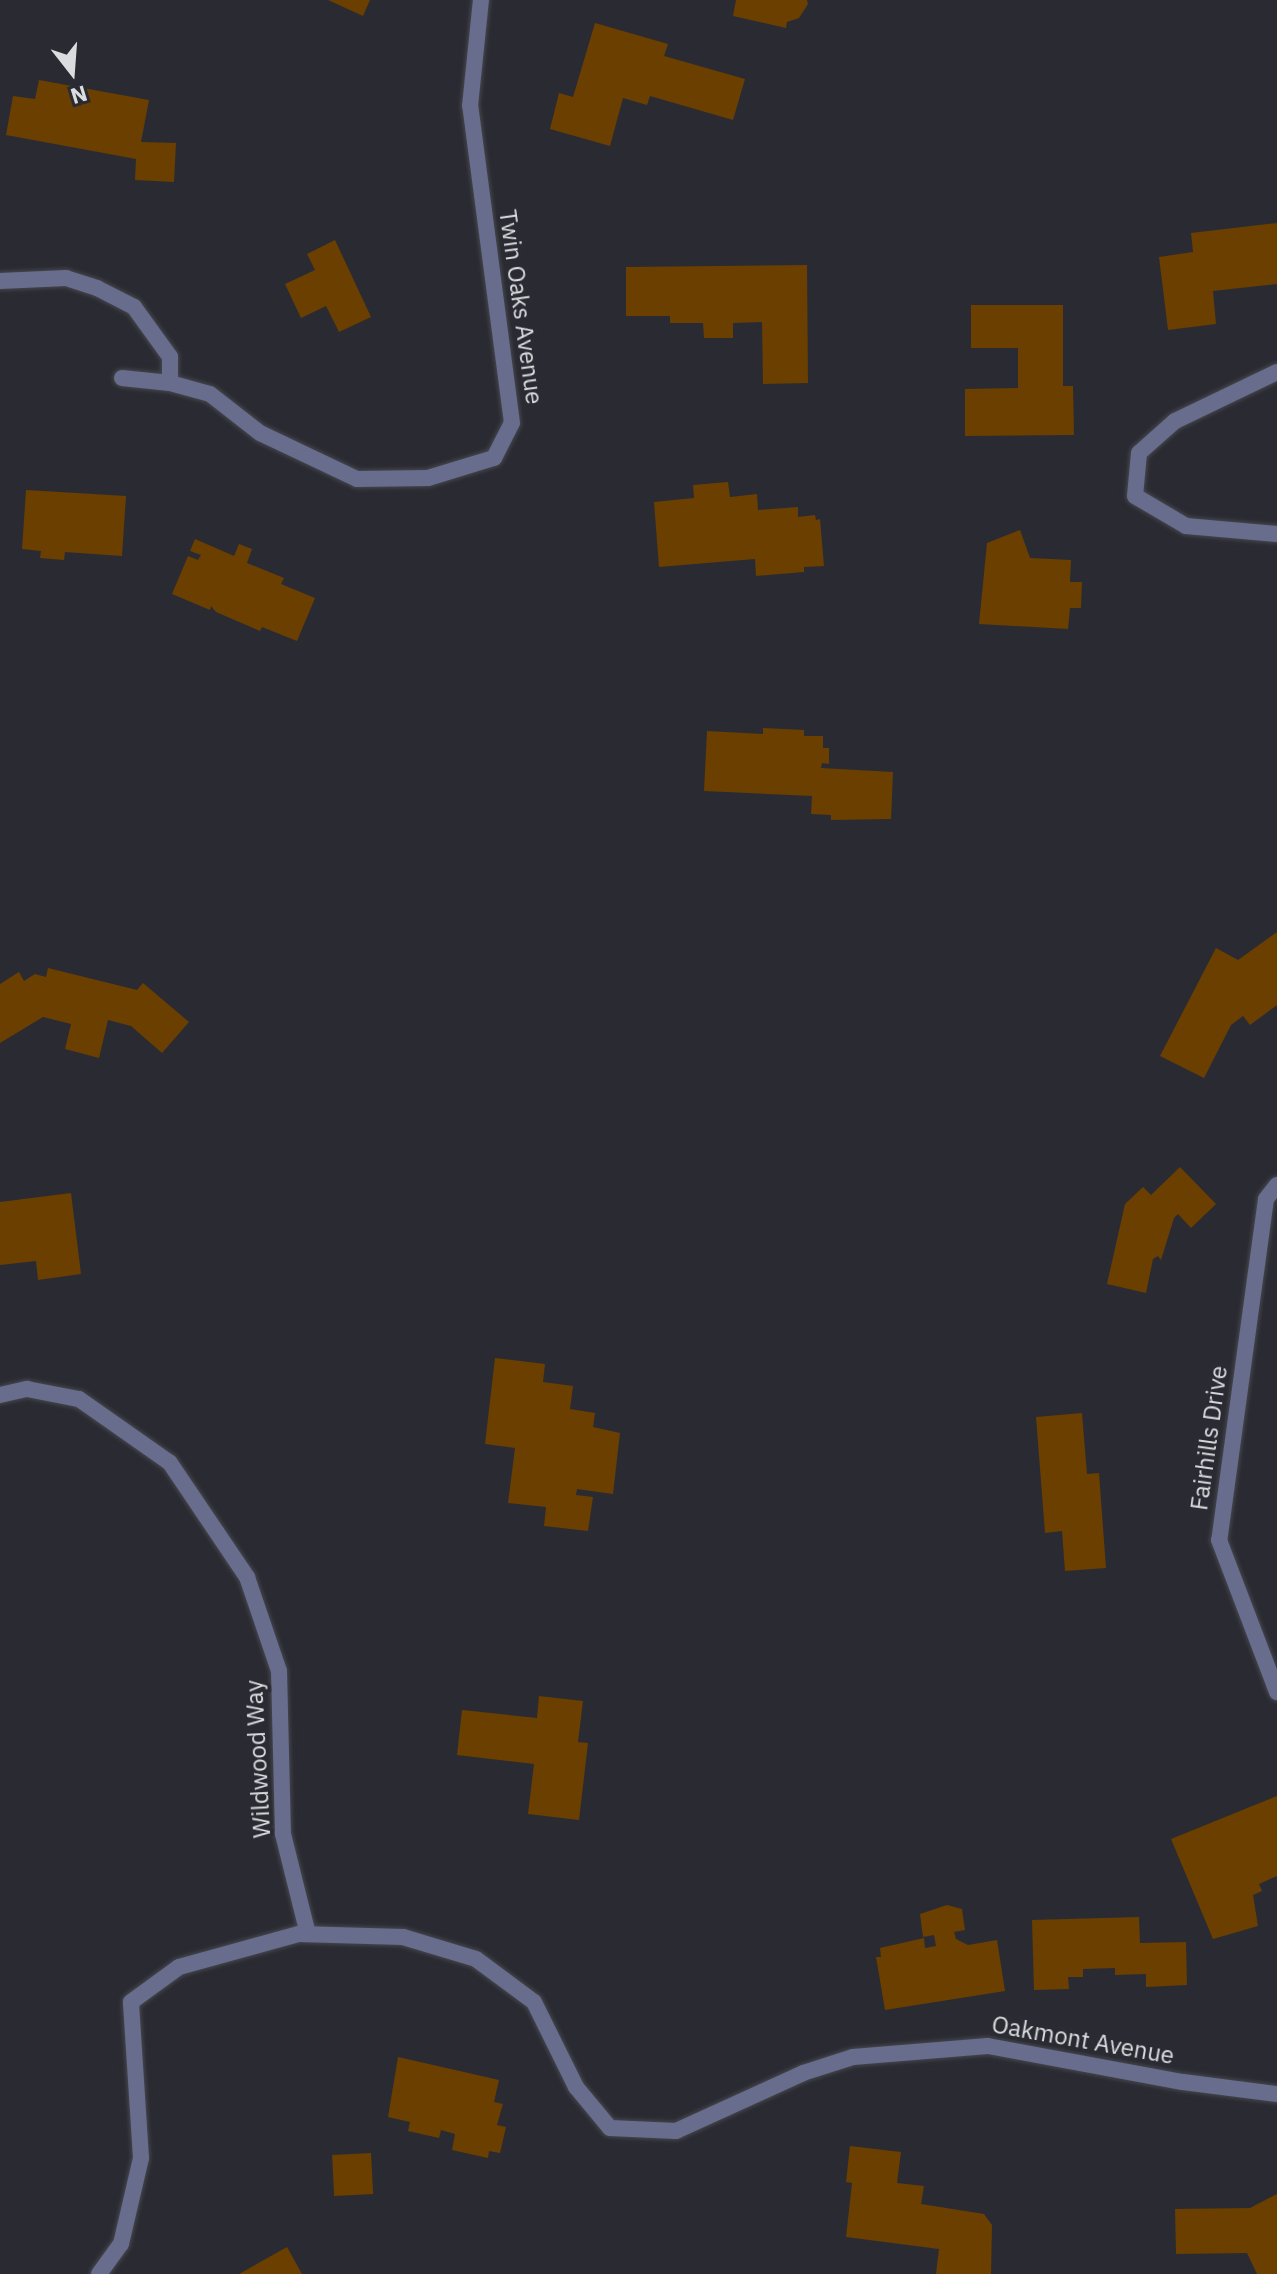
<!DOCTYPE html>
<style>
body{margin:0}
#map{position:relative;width:1277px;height:2274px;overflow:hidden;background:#2a2b32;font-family:"IBM Plex Sans",sans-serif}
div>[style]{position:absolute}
.building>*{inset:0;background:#6a3f00;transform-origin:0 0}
.roads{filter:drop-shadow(0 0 2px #46474e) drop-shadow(0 0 2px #46474e)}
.minor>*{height:16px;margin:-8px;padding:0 8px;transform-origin:8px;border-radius:8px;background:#686d8d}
span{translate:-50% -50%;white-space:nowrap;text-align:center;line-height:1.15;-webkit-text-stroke:7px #2a2b32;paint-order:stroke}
.street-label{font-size:24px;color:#dbdce0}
.north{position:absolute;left:32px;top:32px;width:80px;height:80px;-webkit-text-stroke:6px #2a2b32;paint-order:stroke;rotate:163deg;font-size:22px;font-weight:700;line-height:32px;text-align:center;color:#dbdce0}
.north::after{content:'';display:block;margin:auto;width:28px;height:36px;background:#dbdce0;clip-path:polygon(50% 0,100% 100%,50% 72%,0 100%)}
</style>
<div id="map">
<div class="building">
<div style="clip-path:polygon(328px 0,370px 0,363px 16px)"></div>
<div style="clip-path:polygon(736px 0,807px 0,808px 4px,799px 18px,787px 22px,786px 28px,733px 16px)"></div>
<div style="clip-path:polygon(595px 23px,668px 44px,664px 56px,745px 79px,733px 120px,650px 96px,647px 105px,623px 98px,610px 146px,550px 129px,559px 93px,573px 97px)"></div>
<div style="clip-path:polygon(39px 80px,149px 100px,141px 142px,176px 143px,174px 182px,135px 180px,136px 159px,6px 135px,13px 96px,35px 99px)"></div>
<div style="clip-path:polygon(1277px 223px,1277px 284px,1213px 291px,1216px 324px,1168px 330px,1159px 257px,1193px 252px,1191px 233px)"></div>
<div style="clip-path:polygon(335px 240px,371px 317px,339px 332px,326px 306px,301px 318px,285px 284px,315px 270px,307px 254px)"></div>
<div style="clip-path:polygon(807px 265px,808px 383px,763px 384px,762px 322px,733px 323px,733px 338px,704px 338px,703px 323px,670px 323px,670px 316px,626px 316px,626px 267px)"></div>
<div style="clip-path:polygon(971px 305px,1063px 305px,1063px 386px,1073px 386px,1074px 435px,965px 436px,965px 389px,1018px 388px,1018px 348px,971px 348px)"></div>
<div style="clip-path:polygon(728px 482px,730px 497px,757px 494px,758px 510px,798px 507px,798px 517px,815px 515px,816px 520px,820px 519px,824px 566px,804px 567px,804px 572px,756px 576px,755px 559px,659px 567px,654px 502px,694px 498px,693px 485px)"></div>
<div style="clip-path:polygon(26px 490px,126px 496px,122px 556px,65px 552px,64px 560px,40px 558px,41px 551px,22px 549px)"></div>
<div style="clip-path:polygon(1020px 530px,1030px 558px,1071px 560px,1070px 582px,1082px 582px,1081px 608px,1070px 608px,1068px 629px,979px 624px,987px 543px)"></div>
<div style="clip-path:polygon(195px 539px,234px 556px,239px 544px,252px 549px,247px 563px,284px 578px,281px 584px,315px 598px,297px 641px,262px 627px,260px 631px,216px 612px,211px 606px,210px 610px,172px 594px,188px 556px,198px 560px,201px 555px,190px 551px)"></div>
<div style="clip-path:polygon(763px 728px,804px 730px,804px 736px,823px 736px,823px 748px,829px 748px,829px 764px,822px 763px,821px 768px,893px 772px,891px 819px,831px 820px,831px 815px,811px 814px,812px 796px,704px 791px,707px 731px,763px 734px)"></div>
<div style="clip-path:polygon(1277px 932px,1277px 1005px,1250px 1025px,1243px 1016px,1231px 1025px,1204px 1078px,1160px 1056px,1216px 948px,1238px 960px)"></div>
<div style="clip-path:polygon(48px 968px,137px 990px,143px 983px,189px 1022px,162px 1053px,131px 1026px,108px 1020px,99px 1058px,65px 1049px,71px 1024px,43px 1017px,0 1043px,0 984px,19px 972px,24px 981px,35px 974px,46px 977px)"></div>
<div style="clip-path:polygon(1180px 1167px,1216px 1204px,1191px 1228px,1178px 1214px,1174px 1218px,1161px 1260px,1158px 1256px,1153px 1259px,1146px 1293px,1107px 1284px,1125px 1204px,1143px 1187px,1151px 1195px)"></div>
<div style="clip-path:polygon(71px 1193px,81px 1274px,38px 1280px,36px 1261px,0 1265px,0 1202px)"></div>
<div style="clip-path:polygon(495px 1358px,545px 1364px,543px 1382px,573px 1386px,570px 1409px,595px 1413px,593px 1427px,620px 1433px,613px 1494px,577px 1489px,576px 1495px,593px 1497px,588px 1531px,544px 1526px,546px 1507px,508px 1503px,515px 1448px,485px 1444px)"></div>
<div style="clip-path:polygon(1082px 1413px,1087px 1474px,1099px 1473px,1106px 1568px,1065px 1571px,1062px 1531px,1045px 1533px,1036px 1417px)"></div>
<div style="clip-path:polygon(539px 1696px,583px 1701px,578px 1742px,588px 1743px,579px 1820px,528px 1814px,534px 1764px,457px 1755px,462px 1710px,537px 1718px)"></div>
<div style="clip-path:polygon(1277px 1796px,1277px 1876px,1259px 1884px,1262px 1891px,1253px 1895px,1258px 1926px,1213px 1939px,1171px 1839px)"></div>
<div style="clip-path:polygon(947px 1905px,962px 1909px,965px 1930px,954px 1932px,956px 1939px,968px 1945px,997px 1940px,1005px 1991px,885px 2010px,876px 1957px,881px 1957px,880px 1948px,924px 1938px,925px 1948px,936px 1946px,934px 1935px,923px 1937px,920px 1914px)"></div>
<div style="clip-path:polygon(1139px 1917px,1140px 1943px,1186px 1942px,1187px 1985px,1146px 1987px,1146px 1974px,1115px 1975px,1115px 1968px,1083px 1969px,1083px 1977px,1068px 1977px,1069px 1989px,1034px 1990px,1032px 1920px)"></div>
<div style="clip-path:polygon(398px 2057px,499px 2080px,494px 2102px,503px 2104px,497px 2125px,506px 2127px,500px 2153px,489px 2151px,488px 2158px,452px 2150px,455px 2134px,441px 2130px,439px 2138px,408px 2131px,410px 2122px,388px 2117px)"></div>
<div style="clip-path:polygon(850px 2146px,901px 2152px,897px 2183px,924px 2186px,921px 2204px,984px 2214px,992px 2225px,991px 2274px,936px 2274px,939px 2249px,846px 2237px,852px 2183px,846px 2182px)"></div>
<div style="left:371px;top:2153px;width:41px;height:39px;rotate:87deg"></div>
<div style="clip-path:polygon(1277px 2194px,1277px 2274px,1257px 2274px,1247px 2253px,1176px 2254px,1175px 2209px,1250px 2208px)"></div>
<div style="clip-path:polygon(287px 2247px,302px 2274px,239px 2274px)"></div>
</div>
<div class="roads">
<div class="minor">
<div style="left:0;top:281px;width:66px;rotate:-2.6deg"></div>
<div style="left:66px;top:278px;width:33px;rotate:18deg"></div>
<div style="left:97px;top:288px;width:42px;rotate:27.2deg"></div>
<div style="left:134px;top:307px;width:62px;rotate:54.2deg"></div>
<div style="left:170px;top:357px;width:26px;rotate:90deg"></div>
<div style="left:1277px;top:372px;width:113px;rotate:154.3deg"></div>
<div style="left:1175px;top:421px;width:48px;rotate:138.4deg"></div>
<div style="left:1139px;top:453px;width:43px;rotate:95.3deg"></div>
<div style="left:1135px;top:496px;width:59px;rotate:30.5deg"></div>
<div style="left:1186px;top:526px;width:91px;rotate:5deg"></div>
<div style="left:122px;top:378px;width:48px;rotate:5.9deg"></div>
<div style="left:170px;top:383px;width:41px;rotate:15.4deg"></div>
<div style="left:210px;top:394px;width:63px;rotate:38deg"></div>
<div style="left:260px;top:433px;width:107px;rotate:25.4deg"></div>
<div style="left:357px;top:479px;width:71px;rotate:-0.8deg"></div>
<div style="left:428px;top:478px;width:69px;rotate:-16.9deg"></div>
<div style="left:494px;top:458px;width:39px;rotate:-63deg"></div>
<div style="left:512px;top:423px;width:320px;rotate:-97.5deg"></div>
<div style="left:470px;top:106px;width:107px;rotate:-84.1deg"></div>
<div style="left:1277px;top:1185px;width:18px;rotate:128deg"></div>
<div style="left:1266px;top:1199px;width:344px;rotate:97.8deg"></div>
<div style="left:1219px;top:1540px;width:163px;rotate:69.1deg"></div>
<div style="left:0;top:1395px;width:28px;rotate:-13deg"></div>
<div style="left:27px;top:1389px;width:53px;rotate:10.9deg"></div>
<div style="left:79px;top:1399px;width:111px;rotate:35.1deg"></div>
<div style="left:170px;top:1463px;width:138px;rotate:56deg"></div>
<div style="left:247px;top:1577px;width:99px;rotate:71.2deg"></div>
<div style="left:279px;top:1671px;width:163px;rotate:88.6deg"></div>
<div style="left:283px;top:1834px;width:103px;rotate:76deg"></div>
<div style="left:99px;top:2274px;width:37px;rotate:-54deg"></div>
<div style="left:121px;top:2244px;width:88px;rotate:-76.9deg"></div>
<div style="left:141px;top:2158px;width:156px;rotate:-93.7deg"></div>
<div style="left:131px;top:2002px;width:59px;rotate:-36.1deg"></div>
<div style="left:179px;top:1967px;width:124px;rotate:-15.4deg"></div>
<div style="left:299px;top:1934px;width:104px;rotate:1.7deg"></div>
<div style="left:403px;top:1937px;width:76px;rotate:16.8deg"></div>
<div style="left:476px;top:1959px;width:72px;rotate:36.6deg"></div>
<div style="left:534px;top:2002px;width:95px;rotate:63.7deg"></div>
<div style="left:576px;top:2087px;width:53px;rotate:50.3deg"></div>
<div style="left:610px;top:2128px;width:66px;rotate:2.6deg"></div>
<div style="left:676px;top:2131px;width:140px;rotate:-24.5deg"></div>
<div style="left:803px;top:2073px;width:52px;rotate:-17.7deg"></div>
<div style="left:853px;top:2057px;width:135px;rotate:-4.7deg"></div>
<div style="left:988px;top:2046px;width:198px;rotate:10.5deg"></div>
<div style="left:1183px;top:2082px;width:95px;rotate:7.3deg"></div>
</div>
</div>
<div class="street-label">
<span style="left:521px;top:307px;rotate:82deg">Twin Oaks Avenue</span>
<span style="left:1209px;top:1438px;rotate:-82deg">Fairhills Drive</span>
<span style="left:258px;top:1759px;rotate:-93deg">Wildwood Way</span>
<span style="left:1083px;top:2040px;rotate:10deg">Oakmont Avenue</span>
</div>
<div class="north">N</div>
</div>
